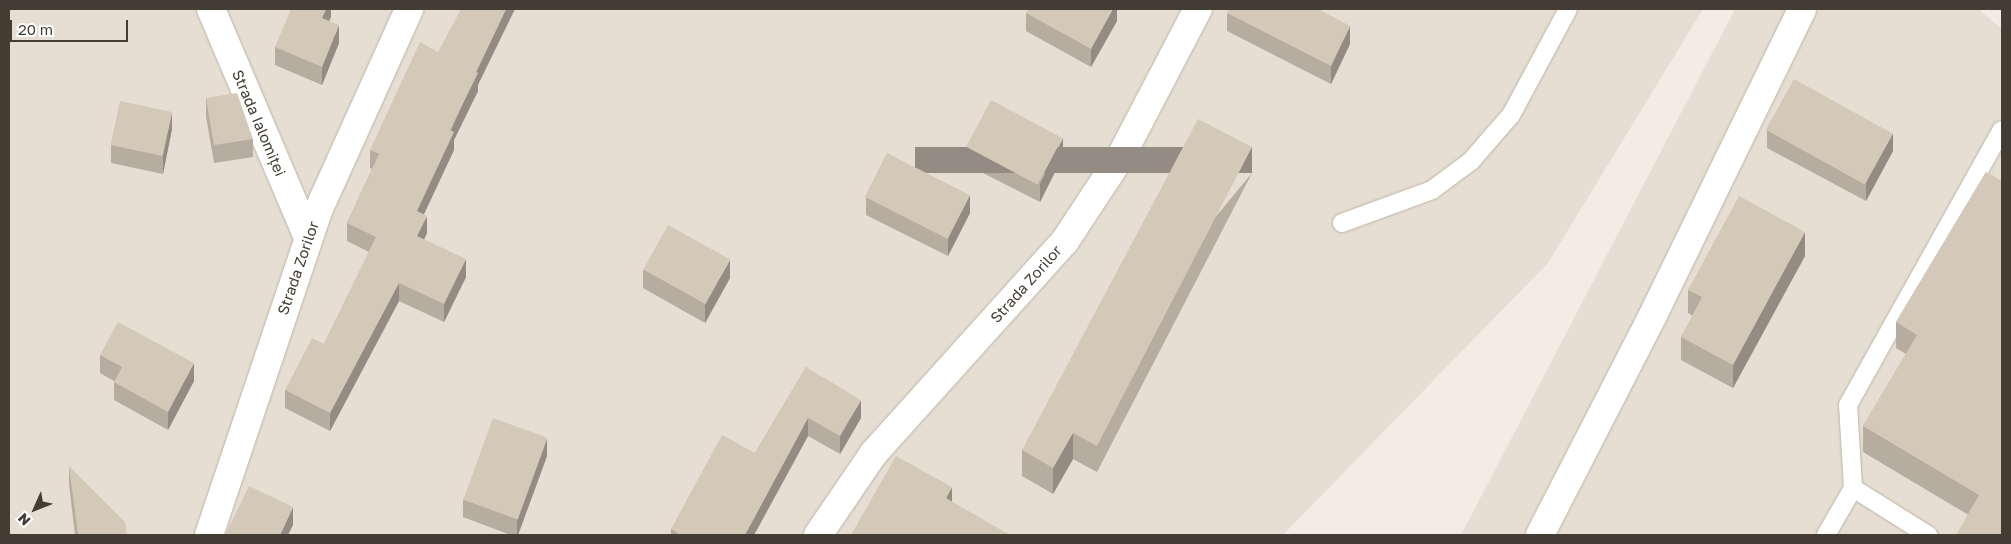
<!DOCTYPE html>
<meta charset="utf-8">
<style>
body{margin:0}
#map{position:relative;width:2011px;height:544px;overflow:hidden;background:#f2ede4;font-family:"Golos Text",sans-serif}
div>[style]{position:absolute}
.residential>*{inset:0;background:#e6ded2}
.roads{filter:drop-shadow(0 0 1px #beb4a7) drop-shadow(0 0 1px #beb4a7)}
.service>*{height:18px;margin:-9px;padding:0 9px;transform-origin:9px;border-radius:9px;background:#fff}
.minor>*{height:28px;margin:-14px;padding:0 14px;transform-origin:14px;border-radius:14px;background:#fff}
.wall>*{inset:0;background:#b6ac9f}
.shaded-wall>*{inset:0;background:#948c82;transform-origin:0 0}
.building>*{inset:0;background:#d4c8b9;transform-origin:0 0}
span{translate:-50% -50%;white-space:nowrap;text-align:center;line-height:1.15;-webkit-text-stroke:4px #fff;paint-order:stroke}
.street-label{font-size:15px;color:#443d34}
.frame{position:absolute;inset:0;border:10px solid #443d34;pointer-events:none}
.north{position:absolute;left:10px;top:484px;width:50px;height:50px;-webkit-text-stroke:4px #fff;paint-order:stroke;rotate:226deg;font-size:14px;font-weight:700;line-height:20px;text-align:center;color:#443d34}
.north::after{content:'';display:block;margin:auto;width:18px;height:22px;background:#443d34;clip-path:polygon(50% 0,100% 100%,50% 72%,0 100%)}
.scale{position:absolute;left:10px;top:20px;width:118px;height:22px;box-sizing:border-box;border:2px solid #443d34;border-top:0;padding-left:6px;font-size:15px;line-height:18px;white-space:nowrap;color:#443d34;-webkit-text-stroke:4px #fff;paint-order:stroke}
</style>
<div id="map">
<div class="residential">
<div style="clip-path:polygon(9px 9px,1703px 9px,1548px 263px,1283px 535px,9px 535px)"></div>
<div style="clip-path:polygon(1735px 9px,1978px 9px,2002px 29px,2002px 535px,1461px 535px)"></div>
</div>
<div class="roads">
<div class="service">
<div style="left:1342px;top:223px;width:96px;rotate:-20.1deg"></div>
<div style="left:1432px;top:190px;width:49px;rotate:-36.6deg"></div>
<div style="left:1471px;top:161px;width:61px;rotate:-49deg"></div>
<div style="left:1511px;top:115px;width:120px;rotate:-61.7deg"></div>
<div style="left:1853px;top:488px;width:89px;rotate:32.1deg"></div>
<div style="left:1826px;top:535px;width:54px;rotate:-60.1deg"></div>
<div style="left:1853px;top:488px;width:83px;rotate:-93.4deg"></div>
<div style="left:1848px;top:405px;width:315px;rotate:-60.8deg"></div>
</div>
<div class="minor">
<div style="left:211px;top:9px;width:248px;rotate:67deg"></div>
<div style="left:209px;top:535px;width:342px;rotate:-71.4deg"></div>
<div style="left:318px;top:211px;width:222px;rotate:-65.7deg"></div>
<div style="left:818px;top:535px;width:99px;rotate:-55.7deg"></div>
<div style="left:874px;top:453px;width:285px;rotate:-48deg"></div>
<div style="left:1065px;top:241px;width:102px;rotate:-56.6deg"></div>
<div style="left:1121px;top:156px;width:166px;rotate:-62.4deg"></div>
<div style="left:1540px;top:535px;width:247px;rotate:-62.8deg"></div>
<div style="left:1653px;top:315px;width:340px;rotate:-64deg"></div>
</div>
</div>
<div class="wall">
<div style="clip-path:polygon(331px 9px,331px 17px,329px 21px,339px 43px,322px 85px,275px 65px,275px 47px)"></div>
<div style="clip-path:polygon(1117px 9px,1117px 21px,1091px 67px,1026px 31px,1026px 13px)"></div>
<div style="clip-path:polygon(1227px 13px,1350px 44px,1331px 84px,1227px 31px)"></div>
<div style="clip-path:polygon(478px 85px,478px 91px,454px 140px,454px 150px,424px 214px,427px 233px,424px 240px,466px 277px,444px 322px,399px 301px,330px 431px,285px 408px,285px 390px,324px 344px,369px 252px,347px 241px,347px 223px,372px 169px,370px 168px,370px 150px)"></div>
<div style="clip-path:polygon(206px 98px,253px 139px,253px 157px,214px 163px,206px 116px)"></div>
<div style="clip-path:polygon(172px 129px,163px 174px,111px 163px,111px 145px)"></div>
<div style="clip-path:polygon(1767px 130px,1893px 151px,1866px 201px,1767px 148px)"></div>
<div style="clip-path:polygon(967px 147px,1063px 156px,1040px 202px,967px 165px)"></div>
<div style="clip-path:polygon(1986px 172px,2002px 535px,1863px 452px,1863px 426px,1906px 354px,1896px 348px,1896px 322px)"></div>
<div style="clip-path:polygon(1252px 173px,1097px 472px,1073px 459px,1053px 494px,1022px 476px,1022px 450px)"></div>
<div style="clip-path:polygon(866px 197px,970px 213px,948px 256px,866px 215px)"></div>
<div style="clip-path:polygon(1805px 256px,1733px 388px,1681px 360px,1681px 337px,1693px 316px,1688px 313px,1688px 290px)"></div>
<div style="clip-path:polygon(643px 270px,730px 278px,705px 323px,643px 288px)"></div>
<div style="clip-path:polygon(100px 355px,194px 381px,168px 430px,114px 400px,114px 381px,100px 373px)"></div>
<div style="clip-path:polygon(806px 367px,861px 418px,840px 454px,808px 436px,754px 535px,671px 535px,671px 529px,755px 453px)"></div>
<div style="clip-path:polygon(547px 456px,518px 535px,511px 535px,463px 517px,463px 500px)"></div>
<div style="clip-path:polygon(69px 466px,127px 535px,75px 535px,69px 484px)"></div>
</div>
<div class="shaded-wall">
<div style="clip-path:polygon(326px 9px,331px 9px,331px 17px,322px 36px,322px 18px)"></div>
<div style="clip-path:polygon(506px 9px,515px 9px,478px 85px,478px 91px,454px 140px,454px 150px,417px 229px,417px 211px,476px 72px)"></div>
<div style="clip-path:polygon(1113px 9px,1117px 9px,1117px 21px,1091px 67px,1091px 49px)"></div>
<div style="clip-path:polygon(339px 25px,339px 43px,322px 85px,322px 67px)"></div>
<div style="clip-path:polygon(1350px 26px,1350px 44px,1331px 84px,1331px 66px)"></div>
<div style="clip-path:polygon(172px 112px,172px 129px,163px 174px,163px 156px)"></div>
<div style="clip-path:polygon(1893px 133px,1893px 151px,1866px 201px,1866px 183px)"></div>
<div style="clip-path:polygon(1063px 138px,1063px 156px,1040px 202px,1040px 184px)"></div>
<div style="left:1252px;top:147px;width:26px;height:337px;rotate:90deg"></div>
<div style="clip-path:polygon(970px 195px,970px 213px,948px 256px,948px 238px)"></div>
<div style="clip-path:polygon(427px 216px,427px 233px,417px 254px,417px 236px)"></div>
<div style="clip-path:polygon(1805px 232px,1805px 256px,1733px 388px,1733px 365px)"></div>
<div style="clip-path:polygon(466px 259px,466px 277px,444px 322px,444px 304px)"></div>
<div style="clip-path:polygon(730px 260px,730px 278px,705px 323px,705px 305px)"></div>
<div style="clip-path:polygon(399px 283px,399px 301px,330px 431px,330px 413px)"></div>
<div style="clip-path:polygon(194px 363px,194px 381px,168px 430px,168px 412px)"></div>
<div style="clip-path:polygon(861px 400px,861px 418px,840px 454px,840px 436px)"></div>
<div style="clip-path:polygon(808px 418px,808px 436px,754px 535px,745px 535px)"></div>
<div style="clip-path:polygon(1073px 433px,1073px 459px,1053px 494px,1053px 468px)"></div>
<div style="clip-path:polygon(547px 438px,547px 456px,518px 535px,517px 535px,517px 520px)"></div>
<div style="clip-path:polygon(952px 487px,952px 511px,946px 498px)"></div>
<div style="clip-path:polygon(293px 507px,293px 525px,288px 535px,280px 535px)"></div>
</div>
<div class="building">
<div style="clip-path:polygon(291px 9px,326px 9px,322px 18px,339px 25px,322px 67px,275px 47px)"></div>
<div style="clip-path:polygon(461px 9px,506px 9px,476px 72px,478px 73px,450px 130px,454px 132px,417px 211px,427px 216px,417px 236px,466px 259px,444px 304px,399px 283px,330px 413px,285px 390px,312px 338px,324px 344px,376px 237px,347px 223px,379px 154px,370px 150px,420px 42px,438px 52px)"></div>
<div style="clip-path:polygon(1028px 9px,1113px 9px,1091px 49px,1026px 13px)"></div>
<div style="clip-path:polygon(1229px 9px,1318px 9px,1350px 26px,1331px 66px,1227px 13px)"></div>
<div style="left:1794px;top:79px;width:113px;height:58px;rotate:29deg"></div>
<div style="clip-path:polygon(237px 93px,253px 139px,214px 145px,206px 98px)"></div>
<div style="left:991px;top:100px;width:81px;height:53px;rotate:28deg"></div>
<div style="left:120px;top:101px;width:53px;height:45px;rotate:12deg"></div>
<div style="clip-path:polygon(1198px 119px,1252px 147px,1097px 446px,1073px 433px,1053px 468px,1022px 450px)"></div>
<div style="left:887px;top:153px;width:93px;height:49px;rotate:27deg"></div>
<div style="clip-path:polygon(1986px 172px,2002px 181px,2002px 535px,1956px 535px,1979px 495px,1863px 426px,1917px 335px,1896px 322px)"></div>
<div style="clip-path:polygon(1739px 196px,1805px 232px,1733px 365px,1681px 337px,1702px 297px,1688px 290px)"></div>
<div style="left:668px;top:225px;width:71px;height:51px;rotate:29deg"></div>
<div style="clip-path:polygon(118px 322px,194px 363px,168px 412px,114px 382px,122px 367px,100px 355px)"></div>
<div style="clip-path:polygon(806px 367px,861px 400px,840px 436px,808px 418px,745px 535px,677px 535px,678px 533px,671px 529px,722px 435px,755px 453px)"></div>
<div style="left:493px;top:418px;width:58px;height:87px;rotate:20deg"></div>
<div style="clip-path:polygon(896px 456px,952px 487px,946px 498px,1010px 535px,851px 535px)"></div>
<div style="clip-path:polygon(69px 466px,125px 522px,127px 535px,78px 535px)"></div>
<div style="clip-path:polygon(249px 486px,293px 507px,280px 535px,225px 535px)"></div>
</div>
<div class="street-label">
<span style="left:259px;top:123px;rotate:67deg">Strada Ialomiței</span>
<span style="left:298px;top:268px;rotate:-71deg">Strada Zorilor</span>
<span style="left:1026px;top:284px;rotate:-48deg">Strada Zorilor</span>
</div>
<div class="frame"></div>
<div class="north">N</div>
<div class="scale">20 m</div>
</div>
